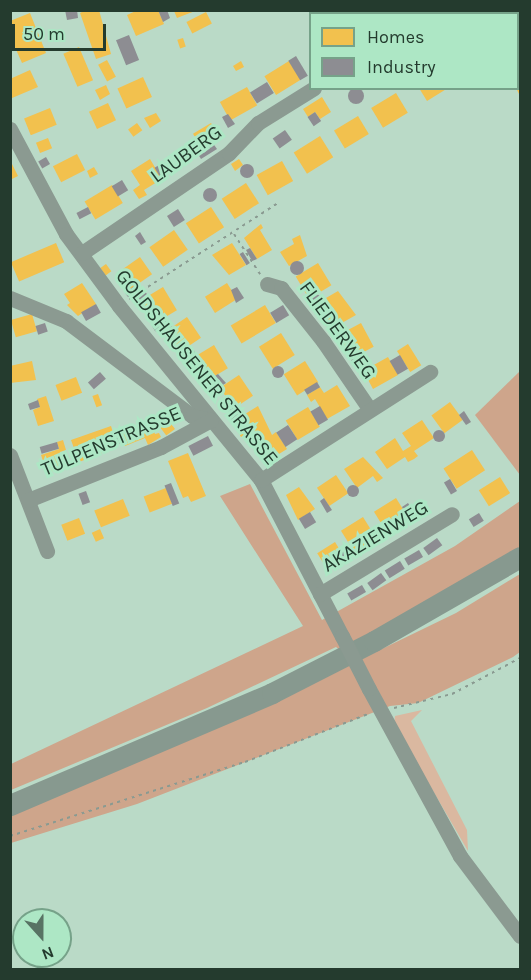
<!DOCTYPE html>
<style>
body{margin:0}
#map{position:relative;width:531px;height:980px;overflow:hidden;background:#badac7;font-family:Karla,sans-serif}
div>[style]{position:absolute}
.green>*{inset:0;background:#dab8a0}
.forest>*{inset:0;background:#cea58b}
.homes>*{inset:0;background:#f2c14e;transform-origin:0 0}
.industry>*{inset:0;background:#8d8d92;transform-origin:0 0}
.round{border-radius:50%}
.path>*{height:2px;margin-top:-1px;transform-origin:0;background:repeating-linear-gradient(90deg,#8a9a91 0 3px,transparent 0 7.5px)}
.street>*{height:15px;margin:-7.5px;padding:0 7.5px;transform-origin:7.5px;border-radius:7.5px;background:#8b9a91}
.secondary>*{height:21px;margin:-10.5px;padding:0 10.5px;transform-origin:10.5px;border-radius:10.5px;background:#87998f}
.street-bridge>*{height:15px;margin:-7.5px;padding:0 7.5px;transform-origin:7.5px;border-radius:7.5px;background:#8b9a91}
span{translate:-50% -50%;white-space:nowrap;text-align:center;line-height:1.15;-webkit-text-stroke:6px #ade7c5;paint-order:stroke}
.street-label{font-size:20px;color:#243b2e}
.frame{position:absolute;inset:0;border:12px solid #243b2e;pointer-events:none}
.legend{position:absolute;left:309px;top:12px;width:210px;height:78px;box-sizing:border-box;background:#ade7c5;border:2px solid #76a289;margin:0;padding:8px 10px;list-style:none;font-size:18px;color:#243b2e}
.legend li{display:flex;align-items:center;gap:12px;height:30px}
.legend b{width:30px;border:2px solid #76a289}
.north{position:absolute;left:12px;top:908px;width:60px;height:60px;box-sizing:border-box;background:#ade7c5;border:2px solid #76a289;border-radius:50%;rotate:159deg;font-size:16px;font-weight:700;line-height:24px;text-align:center;color:#243b2e}
.north::after{content:'';display:block;margin:auto;width:21px;height:27px;background:#587364;clip-path:polygon(50% 0,100% 100%,50% 72%,0 100%)}
.scale{position:absolute;left:12px;top:24px;width:94px;height:27px;box-sizing:border-box;border:3px solid #243b2e;border-top:0;padding-left:8px;font-size:18px;line-height:21px;white-space:nowrap;color:#243b2e;-webkit-text-stroke:4px #ade7c5;paint-order:stroke}
</style>
<div id="map">
<div class="green">
<div style="clip-path:polygon(422px 710px,411px 721px,467px 830px,468px 851px,394px 724px,395px 716px)"></div>
</div>
<div class="forest">
<div style="clip-path:polygon(520px 371px,520px 475px,475px 415px)"></div>
<div style="clip-path:polygon(250px 484px,322px 620px,455px 546px,520px 501px,520px 551px,342px 652px,336px 647px,207px 708px,11px 790px,11px 764px,303px 626px,220px 496px)"></div>
<div style="clip-path:polygon(520px 574px,520px 652px,513px 657px,418px 703px,390px 706px,137px 804px,11px 843px,11px 811px,324px 677px,456px 613px)"></div>
</div>
<div class="homes">
<div style="clip-path:polygon(86px 10px,99px 10px,111px 54px,96px 59px,80px 13px)"></div>
<div style="clip-path:polygon(138px 10px,158px 10px,164px 24px,136px 36px,127px 15px)"></div>
<div style="clip-path:polygon(389px 10px,418px 10px,413px 14px)"></div>
<div style="clip-path:polygon(513px 10px,520px 10px,518px 37px,518px 14px,508px 14px)"></div>
<div style="clip-path:polygon(174px 11px,195px 11px,177px 18px)"></div>
<div style="left:206px;top:12px;width:13px;height:22px;rotate:63deg"></div>
<div style="clip-path:polygon(30px 13px,46px 53px,22px 63px,10px 36px,10px 21px)"></div>
<div style="left:183px;top:38px;width:9px;height:6px;rotate:72deg"></div>
<div style="left:79px;top:47px;width:36px;height:17px;rotate:67deg"></div>
<div style="left:107px;top:60px;width:19px;height:10px;rotate:62deg"></div>
<div style="clip-path:polygon(241px 61px,244px 67px,236px 71px,233px 66px)"></div>
<div style="left:289px;top:61px;width:22px;height:29px;rotate:58deg"></div>
<div style="clip-path:polygon(30px 70px,38px 87px,12px 98px,10px 79px)"></div>
<div style="clip-path:polygon(520px 70px,520px 96px,516px 88px)"></div>
<div style="left:143px;top:77px;width:22px;height:28px;rotate:66deg"></div>
<div style="clip-path:polygon(106px 85px,110px 94px,100px 100px,95px 90px)"></div>
<div style="left:247px;top:87px;width:21px;height:31px;rotate:61deg"></div>
<div style="clip-path:polygon(419px 88px,448px 88px,427px 101px)"></div>
<div style="left:396px;top:93px;width:23px;height:29px;rotate:59deg"></div>
<div style="clip-path:polygon(322px 97px,331px 112px,320px 119px,315px 112px,308px 117px,303px 109px)"></div>
<div style="left:108px;top:103px;width:19px;height:21px;rotate:65deg"></div>
<div style="left:50px;top:108px;width:18px;height:28px;rotate:68deg"></div>
<div style="clip-path:polygon(156px 113px,161px 121px,150px 128px,144px 118px)"></div>
<div style="left:358px;top:116px;width:21px;height:28px;rotate:59deg"></div>
<div style="left:137px;top:123px;width:9px;height:11px;rotate:54deg"></div>
<div style="left:211px;top:123px;width:17px;height:21px;rotate:59deg"></div>
<div style="left:320px;top:136px;width:25px;height:31px;rotate:58deg"></div>
<div style="left:48px;top:138px;width:11px;height:13px;rotate:68deg"></div>
<div style="left:77px;top:154px;width:18px;height:27px;rotate:63deg"></div>
<div style="clip-path:polygon(150px 159px,162px 179px,144px 190px,147px 195px,139px 199px,133px 190px,140px 185px,131px 171px)"></div>
<div style="clip-path:polygon(239px 159px,243px 165px,235px 171px,231px 164px)"></div>
<div style="clip-path:polygon(10px 160px,18px 176px,10px 180px)"></div>
<div style="left:282px;top:161px;width:23px;height:29px;rotate:61deg"></div>
<div style="clip-path:polygon(94px 167px,98px 174px,90px 178px,87px 171px)"></div>
<div style="left:246px;top:183px;width:24px;height:29px;rotate:57deg"></div>
<div style="left:112px;top:185px;width:21px;height:32px;rotate:59deg"></div>
<div style="left:211px;top:207px;width:24px;height:30px;rotate:57deg"></div>
<div style="clip-path:polygon(261px 224px,263px 228px,260px 230px,272px 250px,257px 259px,244px 238px)"></div>
<div style="left:174px;top:230px;width:24px;height:30px;rotate:55deg"></div>
<div style="clip-path:polygon(300px 235px,307px 256px,289px 266px,280px 252px,294px 244px,292px 239px)"></div>
<div style="left:56px;top:243px;width:21px;height:49px;rotate:67deg"></div>
<div style="clip-path:polygon(232px 243px,246px 265px,229px 275px,212px 255px)"></div>
<div style="left:140px;top:257px;width:21px;height:29px;rotate:55deg"></div>
<div style="left:318px;top:263px;width:26px;height:26px;rotate:59deg"></div>
<div style="left:106px;top:264px;width:9px;height:7px;rotate:54deg"></div>
<div style="clip-path:polygon(82px 283px,96px 304px,78px 316px,67px 305px,70px 303px,64px 294px)"></div>
<div style="left:227px;top:283px;width:19px;height:26px;rotate:58deg"></div>
<div style="left:163px;top:287px;width:27px;height:27px;rotate:59deg"></div>
<div style="clip-path:polygon(338px 291px,356px 315px,331px 329px,314px 305px)"></div>
<div style="left:265px;top:305px;width:21px;height:40px;rotate:59deg"></div>
<div style="left:32px;top:314px;width:18px;height:22px;rotate:74deg"></div>
<div style="left:187px;top:317px;width:25px;height:24px;rotate:56deg"></div>
<div style="left:361px;top:323px;width:27px;height:26px;rotate:62deg"></div>
<div style="left:281px;top:333px;width:26px;height:26px;rotate:58deg"></div>
<div style="left:408px;top:344px;width:25px;height:13px;rotate:58deg"></div>
<div style="left:214px;top:345px;width:27px;height:25px;rotate:59deg"></div>
<div style="clip-path:polygon(388px 357px,398px 375px,373px 389px,359px 363px,367px 358px,372px 366px)"></div>
<div style="clip-path:polygon(32px 361px,36px 380px,10px 383px,10px 366px)"></div>
<div style="left:305px;top:361px;width:25px;height:25px;rotate:58deg"></div>
<div style="left:239px;top:375px;width:25px;height:23px;rotate:56deg"></div>
<div style="left:76px;top:377px;width:17px;height:22px;rotate:69deg"></div>
<div style="clip-path:polygon(337px 385px,350px 406px,327px 419px,315px 399px,311px 402px,307px 395px,320px 387px,324px 393px)"></div>
<div style="left:98px;top:394px;width:12px;height:6px;rotate:70deg"></div>
<div style="clip-path:polygon(46px 396px,54px 421px,38px 426px,33px 410px,40px 407px,37px 399px)"></div>
<div style="left:450px;top:402px;width:22px;height:23px;rotate:54deg"></div>
<div style="clip-path:polygon(258px 406px,272px 435px,276px 432px,287px 449px,266px 462px,248px 433px,241px 437px,232px 422px)"></div>
<div style="left:308px;top:407px;width:23px;height:26px;rotate:59deg"></div>
<div style="clip-path:polygon(422px 420px,434px 438px,414px 451px,418px 456px,414px 459px,408px 462px,405px 457px,387px 469px,375px 452px,395px 438px,403px 451px,411px 446px,402px 433px)"></div>
<div style="clip-path:polygon(150px 421px,155px 434px,159px 433px,161px 437px,148px 445px,145px 438px,125px 446px,120px 432px)"></div>
<div style="left:169px;top:421px;width:10px;height:11px;rotate:53deg"></div>
<div style="clip-path:polygon(111px 426px,114px 436px,108px 438px,112px 449px,79px 462px,71px 440px)"></div>
<div style="clip-path:polygon(63px 440px,66px 450px,60px 452px,65px 467px,47px 473px,41px 455px,59px 449px,57px 442px)"></div>
<div style="left:472px;top:450px;width:24px;height:34px;rotate:57deg"></div>
<div style="clip-path:polygon(188px 453px,206px 496px,191px 502px,188px 496px,183px 498px,168px 461px)"></div>
<div style="clip-path:polygon(363px 457px,383px 478px,377px 482px,373px 476px,357px 488px,344px 469px)"></div>
<div style="left:336px;top:475px;width:22px;height:23px;rotate:56deg"></div>
<div style="left:500px;top:477px;width:19px;height:25px;rotate:58deg"></div>
<div style="clip-path:polygon(299px 487px,315px 509px,298px 520px,286px 495px)"></div>
<div style="left:166px;top:488px;width:17px;height:24px;rotate:69deg"></div>
<div style="left:396px;top:498px;width:25px;height:26px;rotate:58deg"></div>
<div style="left:123px;top:499px;width:18px;height:31px;rotate:68deg"></div>
<div style="left:363px;top:517px;width:26px;height:26px;rotate:58deg"></div>
<div style="left:79px;top:518px;width:17px;height:19px;rotate:69deg"></div>
<div style="left:100px;top:529px;width:10px;height:9px;rotate:66deg"></div>
<div style="left:335px;top:542px;width:19px;height:21px;rotate:58deg"></div>
</div>
<div class="industry">
<div style="clip-path:polygon(65px 10px,77px 10px,78px 18px,67px 20px)"></div>
<div style="clip-path:polygon(158px 10px,167px 10px,170px 18px,163px 22px)"></div>
<div style="left:129px;top:35px;width:27px;height:14px;rotate:68deg"></div>
<div style="left:296px;top:56px;width:23px;height:9px;rotate:59deg"></div>
<div style="left:267px;top:82px;width:13px;height:20px;rotate:58deg"></div>
<div class="round" style="left:348px;top:88px;width:16px;height:16px"></div>
<div style="left:315px;top:112px;width:11px;height:9px;rotate:56deg"></div>
<div style="clip-path:polygon(228px 114px,235px 124px,228px 128px,222px 117px)"></div>
<div style="left:285px;top:130px;width:12px;height:15px;rotate:55deg"></div>
<div style="clip-path:polygon(195px 137px,202px 149px,212px 142px,217px 149px,201px 159px,190px 141px)"></div>
<div style="left:46px;top:157px;width:8px;height:9px;rotate:60deg"></div>
<div style="left:164px;top:162px;width:12px;height:11px;rotate:59deg"></div>
<div class="round" style="left:240px;top:164px;width:14px;height:14px"></div>
<div style="left:122px;top:180px;width:12px;height:12px;rotate:59deg"></div>
<div class="round" style="left:203px;top:188px;width:14px;height:14px"></div>
<div style="left:88px;top:207px;width:7px;height:13px;rotate:63deg"></div>
<div style="left:178px;top:209px;width:13px;height:13px;rotate:58deg"></div>
<div style="clip-path:polygon(140px 232px,146px 242px,141px 245px,135px 236px)"></div>
<div style="clip-path:polygon(250px 248px,257px 259px,252px 261px,246px 250px)"></div>
<div style="left:243px;top:252px;width:13px;height:4px;rotate:58deg"></div>
<div class="round" style="left:290px;top:261px;width:14px;height:14px"></div>
<div style="clip-path:polygon(137px 284px,140px 289px,128px 297px,125px 293px)"></div>
<div style="clip-path:polygon(237px 287px,244px 298px,236px 303px,231px 290px)"></div>
<div style="left:145px;top:291px;width:6px;height:15px;rotate:59deg"></div>
<div class="round" style="left:309.5px;top:293.5px;width:11px;height:11px"></div>
<div style="left:96px;top:304px;width:10px;height:17px;rotate:61deg"></div>
<div style="left:283px;top:305px;width:12px;height:15px;rotate:59deg"></div>
<div style="clip-path:polygon(164px 319px,172px 327px,161px 333px,155px 331px,152px 326px)"></div>
<div style="left:45px;top:323px;width:9px;height:10px;rotate:72deg"></div>
<div class="round" style="left:332px;top:324px;width:12px;height:12px"></div>
<div class="round" style="left:181px;top:347px;width:14px;height:14px"></div>
<div style="clip-path:polygon(360px 355px,363px 360px,354px 366px,351px 360px)"></div>
<div style="left:400px;top:355px;width:16px;height:12px;rotate:60deg"></div>
<div class="round" style="left:272px;top:366px;width:12px;height:12px"></div>
<div style="left:100px;top:372px;width:9px;height:16px;rotate:49deg"></div>
<div style="clip-path:polygon(218px 374px,226px 383px,213px 391px,204px 383px)"></div>
<div style="left:317px;top:382px;width:6px;height:15px;rotate:59deg"></div>
<div style="clip-path:polygon(38px 400px,40px 407px,30px 410px,28px 404px)"></div>
<div style="left:320px;top:406px;width:16px;height:11px;rotate:60deg"></div>
<div class="round" style="left:228px;top:407px;width:14px;height:14px"></div>
<div style="clip-path:polygon(464px 411px,471px 422px,466px 425px,459px 415px)"></div>
<div style="left:288px;top:425px;width:17px;height:14px;rotate:57deg"></div>
<div class="round" style="left:433px;top:430px;width:12px;height:12px"></div>
<div style="clip-path:polygon(119px 430px,123px 441px,112px 449px,108px 438px)"></div>
<div style="left:208px;top:436px;width:11px;height:22px;rotate:63deg"></div>
<div style="left:57px;top:442px;width:7px;height:18px;rotate:74deg"></div>
<div style="left:450px;top:479px;width:14px;height:7px;rotate:60deg"></div>
<div style="left:171px;top:483px;width:22px;height:7px;rotate:68deg"></div>
<div class="round" style="left:347px;top:485px;width:12px;height:12px"></div>
<div style="left:86px;top:491px;width:12px;height:8px;rotate:70deg"></div>
<div style="clip-path:polygon(324px 498px,332px 510px,327px 513px,320px 501px)"></div>
<div style="clip-path:polygon(408px 503px,414px 513px,407px 516px,402px 507px)"></div>
<div style="left:310px;top:512px;width:12px;height:13px;rotate:59deg"></div>
<div style="left:479px;top:513px;width:9px;height:12px;rotate:58deg"></div>
<div class="round" style="left:372px;top:525px;width:14px;height:14px"></div>
<div style="left:437px;top:538px;width:9px;height:17px;rotate:54deg"></div>
<div class="round" style="left:340px;top:544px;width:14px;height:14px"></div>
<div style="left:419px;top:550px;width:8px;height:17px;rotate:60deg"></div>
<div style="left:400px;top:561px;width:9px;height:18px;rotate:58deg"></div>
<div style="left:381px;top:573px;width:9px;height:17px;rotate:54deg"></div>
<div style="left:362px;top:585px;width:8px;height:17px;rotate:60deg"></div>
</div>
<div class="path">
<div style="left:234px;top:234px;width:48px;rotate:57deg"></div>
<div style="left:129px;top:299px;width:177px;rotate:-32.8deg"></div>
<div style="left:394px;top:708px;width:60px;rotate:-13.6deg"></div>
<div style="left:452px;top:694px;width:77px;rotate:-27.9deg"></div>
<div style="left:10px;top:836px;width:246px;rotate:-17.5deg"></div>
<div style="left:245px;top:762px;width:132px;rotate:-21.3deg"></div>
</div>
<div class="street">
<div style="left:442px;top:14px;width:6px;rotate:-39deg"></div>
<div style="left:10px;top:129px;width:119px;rotate:61.9deg"></div>
<div style="left:66px;top:234px;width:89px;rotate:53.6deg"></div>
<div style="left:119px;top:306px;width:225px;rotate:50.8deg"></div>
<div style="left:261px;top:480px;width:176px;rotate:62.6deg"></div>
<div style="left:82px;top:253px;width:178px;rotate:-34.2deg"></div>
<div style="left:229px;top:153px;width:42px;rotate:-46deg"></div>
<div style="left:258px;top:123px;width:66px;rotate:-32deg"></div>
<div style="left:267px;top:284px;width:15px;rotate:16deg"></div>
<div style="left:281px;top:288px;width:68px;rotate:51.6deg"></div>
<div style="left:323px;top:341px;width:83px;rotate:55.7deg"></div>
<div style="left:10px;top:298px;width:61px;rotate:22.3deg"></div>
<div style="left:66px;top:321px;width:158px;rotate:37deg"></div>
<div style="left:192px;top:416px;width:19px;rotate:12deg"></div>
<div style="left:10px;top:455px;width:103px;rotate:68.9deg"></div>
<div style="left:261px;top:480px;width:201px;rotate:-32.6deg"></div>
<div style="left:28px;top:500px;width:143px;rotate:-21.7deg"></div>
<div style="left:161px;top:447px;width:57px;rotate:-28.4deg"></div>
<div style="left:320px;top:594px;width:154px;rotate:-31.2deg"></div>
<div style="left:369px;top:689px;width:190px;rotate:61.4deg"></div>
<div style="left:460px;top:856px;width:100px;rotate:53.1deg"></div>
</div>
<div class="secondary">
<div style="left:10px;top:805px;width:285px;rotate:-23.1deg"></div>
<div style="left:272px;top:693px;width:114px;rotate:-27deg"></div>
<div style="left:374px;top:641px;width:168px;rotate:-29.9deg"></div>
</div>
<div class="street-bridge">
<div style="left:342px;top:636px;width:59px;rotate:63deg"></div>
</div>
<div class="street-label">
<span style="left:186px;top:154px;rotate:-36deg">LAUBERG</span>
<span style="left:338px;top:330px;rotate:54deg">FLIEDERWEG</span>
<span style="left:197px;top:367px;rotate:51deg">GOLDSHAUSENER STRASSE</span>
<span style="left:111px;top:441px;rotate:-23deg">TULPENSTRASSE</span>
<span style="left:375px;top:536px;rotate:-31deg">AKAZIENWEG</span>
</div>
<div class="frame"></div>
<ul class="legend">
<li><b style="height:16px;background:#f2c14e"></b>Homes</li>
<li><b style="height:16px;background:#8d8d92"></b>Industry</li>
</ul>
<div class="north">N</div>
<div class="scale">50 m</div>
</div>
